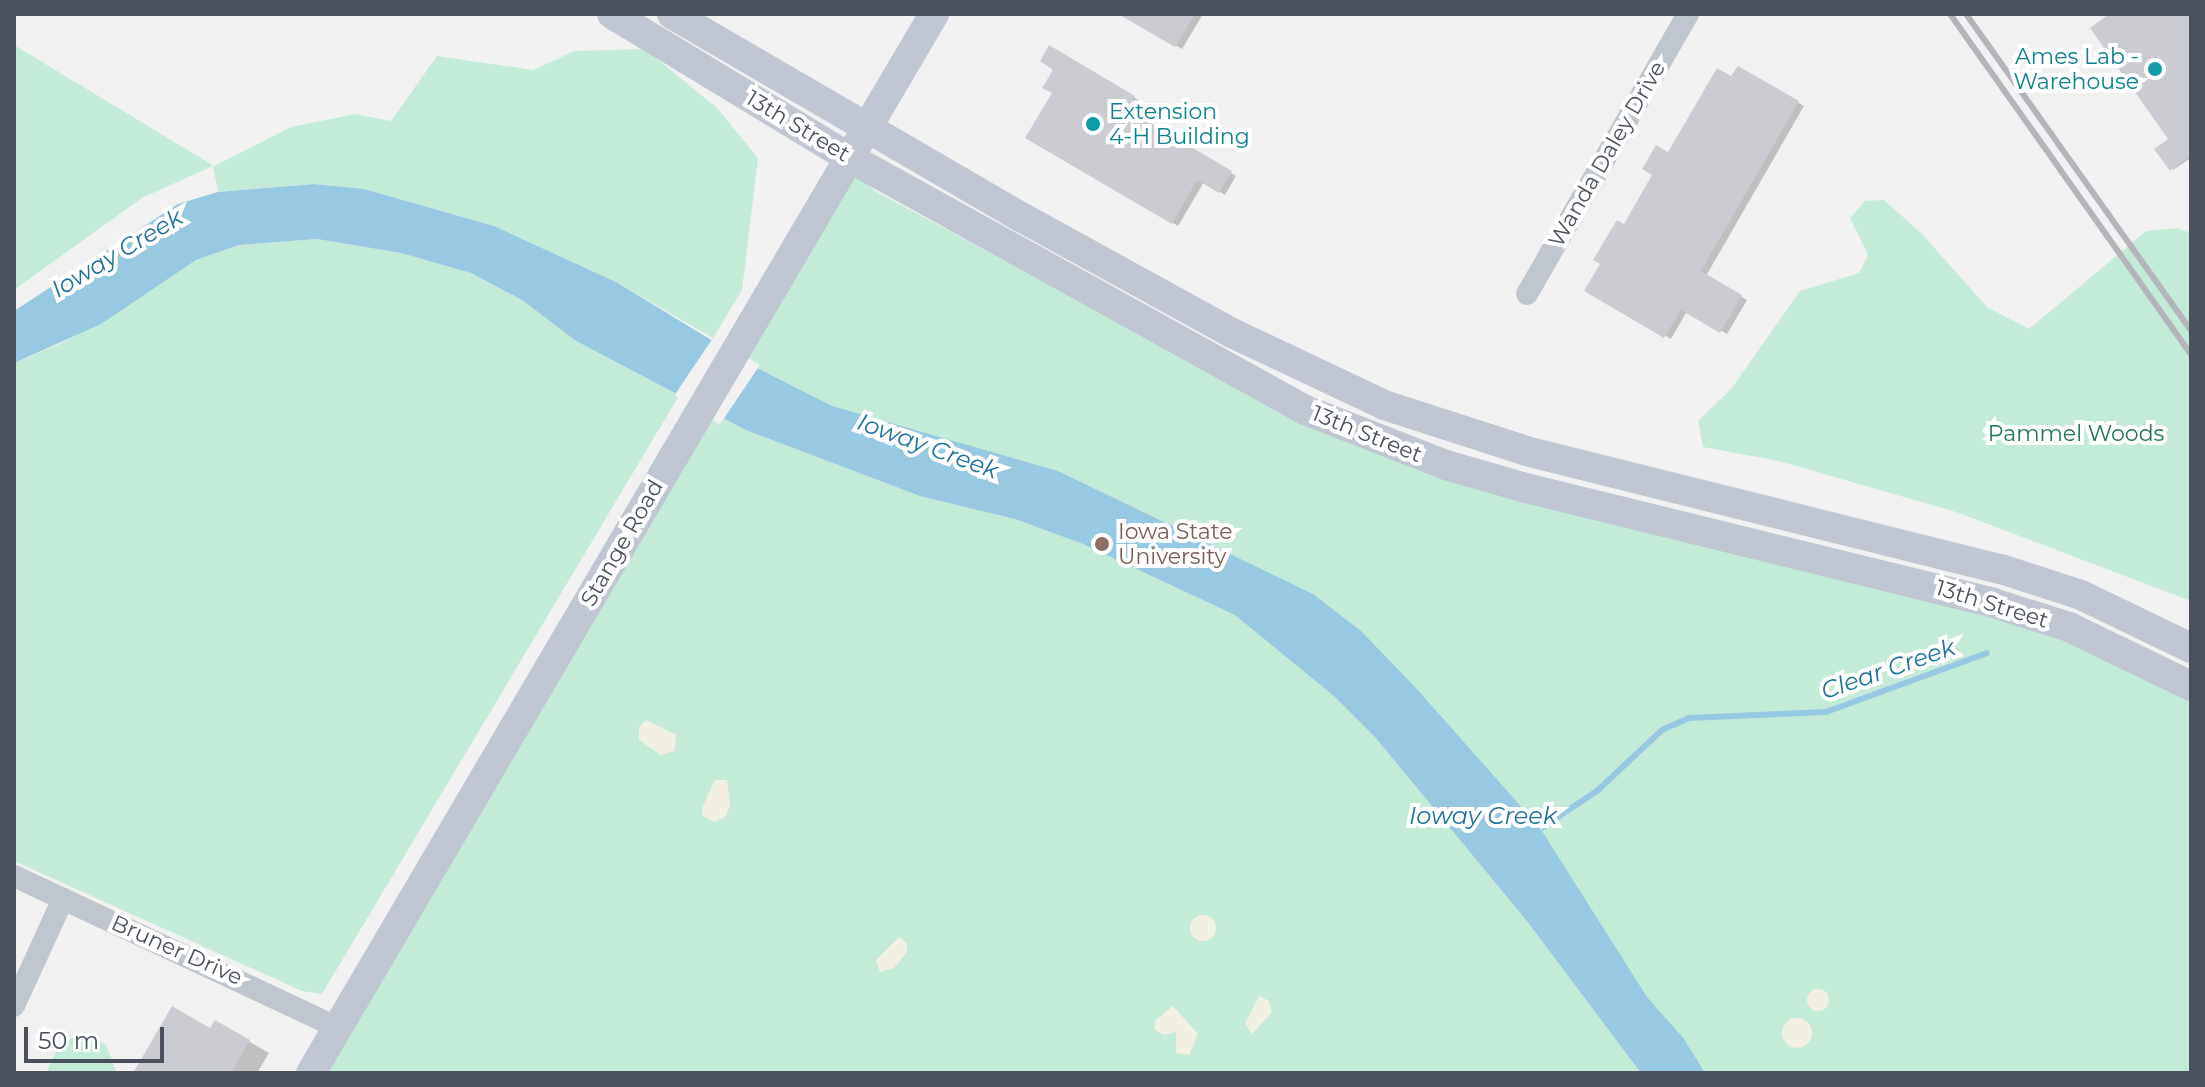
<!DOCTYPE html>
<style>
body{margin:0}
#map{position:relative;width:2205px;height:1087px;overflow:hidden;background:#f2f1f1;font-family:Montserrat,sans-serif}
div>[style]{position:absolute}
.green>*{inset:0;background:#c4ebd8}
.sand>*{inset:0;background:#f2efe3}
.round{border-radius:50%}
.water>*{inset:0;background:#97cae2}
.pier>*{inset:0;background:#f2f1f1;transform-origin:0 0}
.shadow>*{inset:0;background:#0003}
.stream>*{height:6px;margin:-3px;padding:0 3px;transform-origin:3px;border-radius:3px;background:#97cae2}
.building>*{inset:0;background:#cbccd2}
.street>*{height:22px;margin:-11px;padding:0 11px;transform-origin:11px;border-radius:11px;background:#c0c6cd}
.secondary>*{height:30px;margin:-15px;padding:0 15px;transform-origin:15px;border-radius:15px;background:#c0c7d2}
.rail>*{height:6px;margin:-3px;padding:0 3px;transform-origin:3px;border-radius:3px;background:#b3b5ba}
.dots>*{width:22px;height:22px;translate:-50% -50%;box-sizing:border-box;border:4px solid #fff;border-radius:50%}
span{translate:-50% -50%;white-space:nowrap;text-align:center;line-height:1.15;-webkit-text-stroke:8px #fff;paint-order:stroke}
.culture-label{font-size:22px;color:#0d838f}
.right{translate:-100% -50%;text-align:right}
.left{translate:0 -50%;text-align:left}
.street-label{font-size:22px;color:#4a515c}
.park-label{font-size:22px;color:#227655}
.education-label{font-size:22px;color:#785e54}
.water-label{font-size:24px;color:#1d739c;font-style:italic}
.frame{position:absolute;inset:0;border:16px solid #4a515c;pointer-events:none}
.scale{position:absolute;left:24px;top:1027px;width:140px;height:36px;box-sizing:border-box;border:4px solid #4a515c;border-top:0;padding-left:10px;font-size:24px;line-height:28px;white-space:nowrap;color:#4a515c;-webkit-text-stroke:6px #fff;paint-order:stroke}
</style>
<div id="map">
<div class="green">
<div style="clip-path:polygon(14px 45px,214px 166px,291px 127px,355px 114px,391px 121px,437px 56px,533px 70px,575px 51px,645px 49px,717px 108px,758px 158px,742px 290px,713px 338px,616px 282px,494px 226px,364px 189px,314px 184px,218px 192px,213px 166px,142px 198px,14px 290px)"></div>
<div style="clip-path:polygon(850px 158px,873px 190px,1296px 417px,2064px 639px,2191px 699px,2191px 1073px,311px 1073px)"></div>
<div style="clip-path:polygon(1884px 200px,1921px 233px,1987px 307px,2029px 329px,2146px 231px,2177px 228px,2191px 233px,2191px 601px,1956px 512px,1779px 461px,1703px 447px,1698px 421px,1731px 389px,1800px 291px,1859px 273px,1868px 255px,1850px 218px,1865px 201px)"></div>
<div style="clip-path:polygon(317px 239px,402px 253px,471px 273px,522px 300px,576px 341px,680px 394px,322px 994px,302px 991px,14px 861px,14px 363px,64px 342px,196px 260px,239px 245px)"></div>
<div style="clip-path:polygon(84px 1032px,106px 1045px,117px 1073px,46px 1073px,59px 1045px)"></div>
</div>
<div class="sand">
<div style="clip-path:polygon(646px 720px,676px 735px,674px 751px,661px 755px,639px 740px,639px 727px)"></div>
<div style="clip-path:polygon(715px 780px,727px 780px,730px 806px,725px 817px,715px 822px,703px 816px,702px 808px)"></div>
<div class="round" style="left:1190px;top:915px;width:26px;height:26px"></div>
<div style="clip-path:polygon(899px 937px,907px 943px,907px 952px,894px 968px,880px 972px,876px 960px)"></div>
<div class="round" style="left:1807px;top:989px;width:22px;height:22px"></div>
<div style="clip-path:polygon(1259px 996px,1269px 1001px,1272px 1012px,1252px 1034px,1245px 1024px)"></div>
<div style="clip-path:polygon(1173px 1006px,1198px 1034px,1189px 1055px,1176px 1053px,1176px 1032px,1164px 1035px,1155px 1030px,1155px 1021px)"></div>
<div class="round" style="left:1782px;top:1018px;width:30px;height:30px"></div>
</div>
<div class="water">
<div style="clip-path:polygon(314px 184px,364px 189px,494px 226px,616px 282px,759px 369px,832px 406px,1058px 471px,1313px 594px,1361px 631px,1416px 688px,1540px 828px,1647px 997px,1684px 1039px,1705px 1073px,1641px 1073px,1527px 921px,1375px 737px,1334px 696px,1235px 615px,1083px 544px,1015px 519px,920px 496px,746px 430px,576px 341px,522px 300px,471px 273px,401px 253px,317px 239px,239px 245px,196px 260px,101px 324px,14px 363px,14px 311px,178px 204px,218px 192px)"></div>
</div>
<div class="pier">
<div style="left:715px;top:335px;width:54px;height:72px;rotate:34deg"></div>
</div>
<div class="shadow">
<div style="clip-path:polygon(1122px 14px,1203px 14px,1182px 49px)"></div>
<div style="clip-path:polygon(2113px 14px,2191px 14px,2191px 158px,2173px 170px,2171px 140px)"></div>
<div style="clip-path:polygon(1050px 48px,1140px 101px,1131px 114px,1236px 176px,1225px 195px,1204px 182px,1178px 226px,1028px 137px,1055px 93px)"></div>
<div style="clip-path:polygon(1738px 68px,1804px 106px,1706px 276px,1747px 300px,1727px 334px,1687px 311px,1671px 339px,1587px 290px,1669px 155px)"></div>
<div style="clip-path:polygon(216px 1022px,269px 1053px,257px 1073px,135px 1073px,211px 1031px)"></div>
</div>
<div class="stream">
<div style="left:1534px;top:833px;width:76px;rotate:-33.7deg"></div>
<div style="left:1597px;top:791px;width:89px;rotate:-43.2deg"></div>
<div style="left:1662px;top:730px;width:30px;rotate:-24deg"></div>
<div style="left:1689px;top:718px;width:137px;rotate:-2.5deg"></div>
<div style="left:1826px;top:712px;width:171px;rotate:-20.1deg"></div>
</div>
<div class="building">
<div style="clip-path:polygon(1118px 14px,1195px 14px,1175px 47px)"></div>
<div style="clip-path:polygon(2109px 14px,2191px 14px,2191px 155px,2170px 171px,2154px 149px,2168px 139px,2090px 28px)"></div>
<div style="clip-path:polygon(1049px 45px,1135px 96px,1127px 109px,1232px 171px,1219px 193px,1197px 180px,1172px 224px,1025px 138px,1052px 93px,1042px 88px,1053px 70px,1040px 61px)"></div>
<div style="clip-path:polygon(1738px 66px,1799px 101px,1701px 271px,1742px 295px,1720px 333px,1681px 310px,1664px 338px,1584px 291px,1600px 264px,1593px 260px,1617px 220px,1624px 224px,1652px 175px,1642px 169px,1656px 145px,1668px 152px,1717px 68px,1731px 76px)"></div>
<div style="clip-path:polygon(172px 1006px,210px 1028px,215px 1020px,250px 1040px,231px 1073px,133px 1073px)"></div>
</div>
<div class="street">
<div style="left:1527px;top:294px;width:323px;rotate:-60.1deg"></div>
<div style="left:14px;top:876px;width:358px;rotate:25.1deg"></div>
<div style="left:14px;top:1006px;width:118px;rotate:-65.4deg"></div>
</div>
<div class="secondary">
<div style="left:612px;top:14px;width:278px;rotate:31.2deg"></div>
<div style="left:850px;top:158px;width:520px;rotate:28.98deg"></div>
<div style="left:1305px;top:410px;width:151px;rotate:21.3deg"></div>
<div style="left:1446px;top:465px;width:79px;rotate:16.1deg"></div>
<div style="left:1522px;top:487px;width:485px;rotate:13.8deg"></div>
<div style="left:1993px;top:603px;width:80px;rotate:17.5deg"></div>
<div style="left:2069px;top:627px;width:136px;rotate:25.8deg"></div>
<div style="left:672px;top:14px;width:404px;rotate:30.2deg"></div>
<div style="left:1021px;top:217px;width:241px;rotate:28.8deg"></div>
<div style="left:1232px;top:333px;width:168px;rotate:25.3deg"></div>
<div style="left:1384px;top:405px;width:149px;rotate:17.9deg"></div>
<div style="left:1526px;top:451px;width:489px;rotate:14deg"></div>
<div style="left:2001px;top:569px;width:84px;rotate:18deg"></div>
<div style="left:2081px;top:595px;width:122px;rotate:25.7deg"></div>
<div style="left:311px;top:1073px;width:1229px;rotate:-59.53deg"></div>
</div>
<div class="rail">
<div style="left:1950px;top:14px;width:418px;rotate:54.7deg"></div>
<div style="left:1966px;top:14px;width:389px;rotate:54.6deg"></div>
</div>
<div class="dots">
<div style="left:2155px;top:69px;background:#0f9aa8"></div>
<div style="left:1093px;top:124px;background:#0f9aa8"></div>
<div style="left:1102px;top:544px;background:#8d6e63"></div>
</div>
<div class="culture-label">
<span class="right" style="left:2139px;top:69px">Ames Lab -<br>Warehouse</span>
<span class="left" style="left:1109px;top:124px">Extension<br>4-H Building</span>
</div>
<div class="street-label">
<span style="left:798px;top:126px;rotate:31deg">13th Street</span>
<span style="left:1607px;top:154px;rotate:-60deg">Wanda Daley Drive</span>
<span style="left:1367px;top:434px;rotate:22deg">13th Street</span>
<span style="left:622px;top:543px;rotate:-60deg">Stange Road</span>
<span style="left:1992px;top:604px;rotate:17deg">13th Street</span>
<span style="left:177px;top:950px;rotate:24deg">Bruner Drive</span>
</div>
<div class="park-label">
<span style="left:2076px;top:434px">Pammel Woods</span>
</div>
<div class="education-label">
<span class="left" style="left:1118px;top:544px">Iowa State<br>University</span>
</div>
<div class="water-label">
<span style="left:117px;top:253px;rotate:-31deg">Ioway Creek</span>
<span style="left:928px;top:446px;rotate:20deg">Ioway Creek</span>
<span style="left:1888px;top:669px;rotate:-19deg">Clear Creek</span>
<span style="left:1483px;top:816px">Ioway Creek</span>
</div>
<div class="frame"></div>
<div class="scale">50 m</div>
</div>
